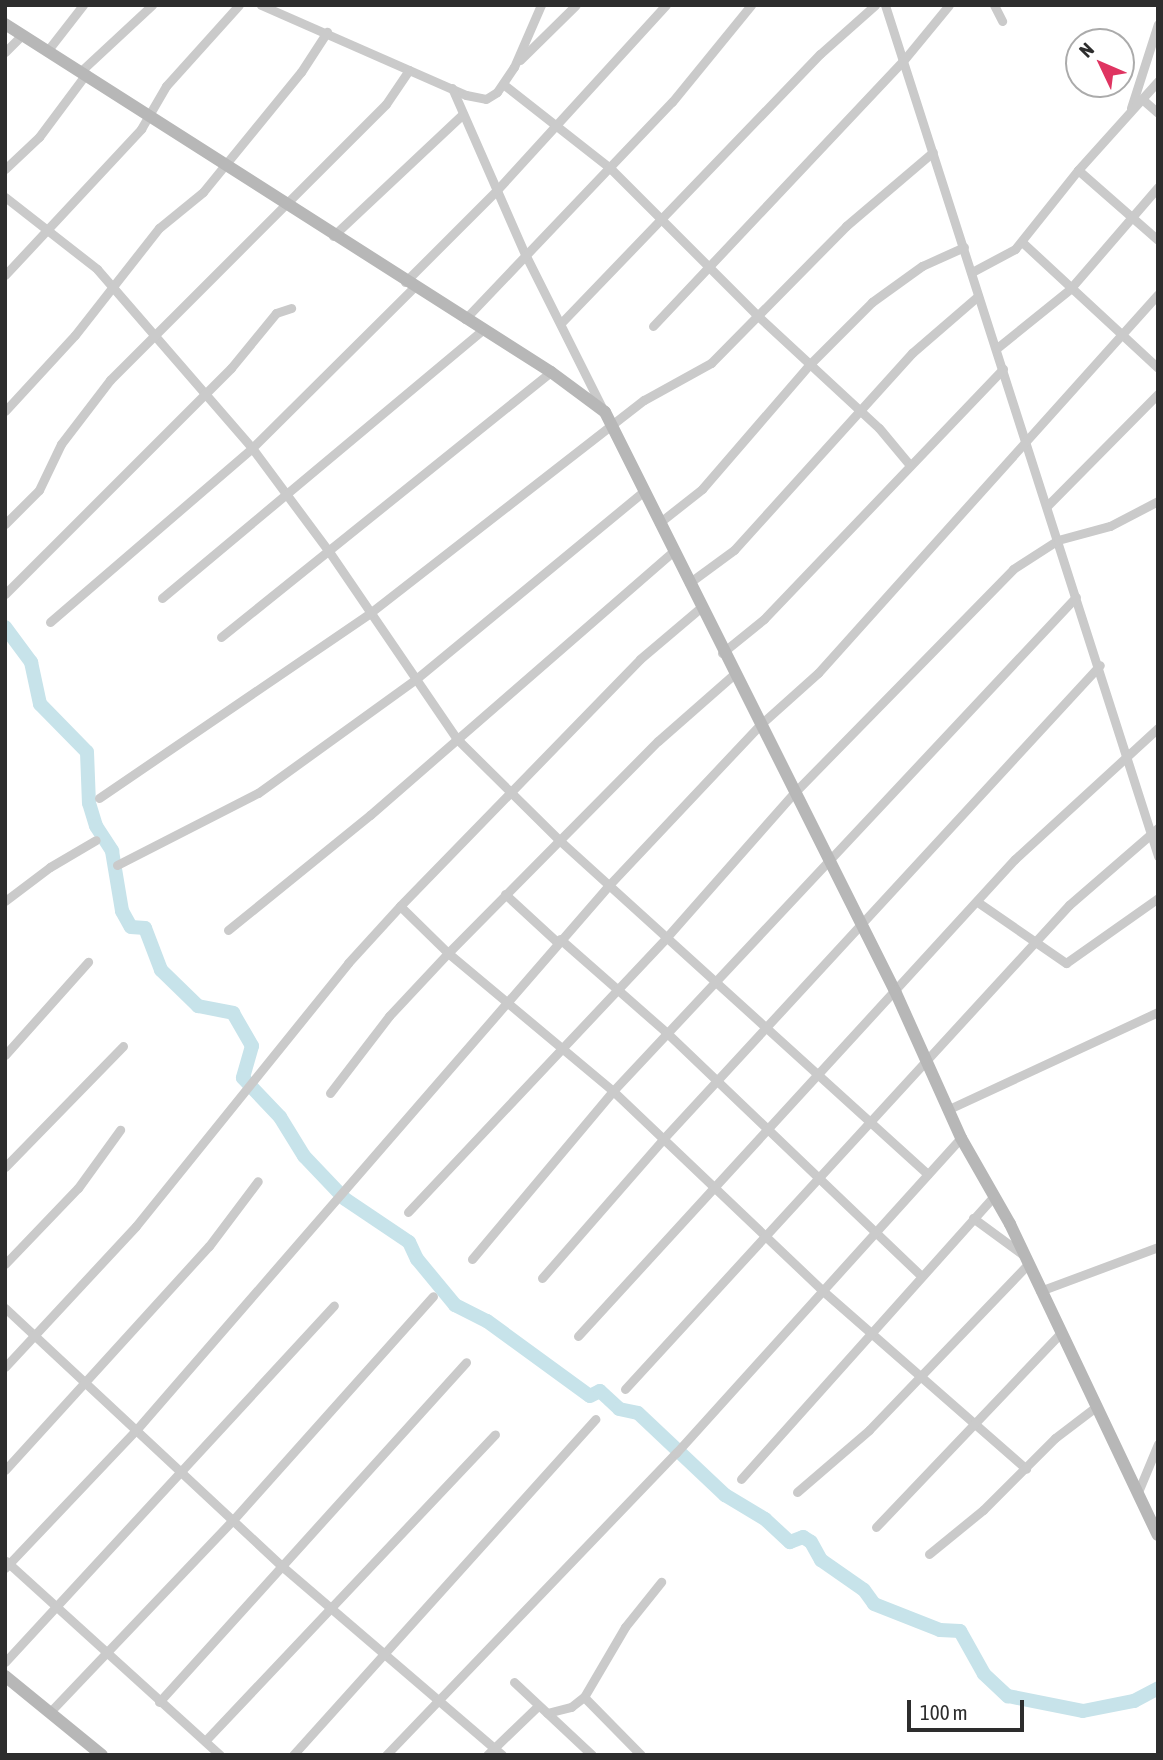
<!DOCTYPE html>
<style>
body{margin:0}
#map{position:relative;width:1163px;height:1760px;overflow:hidden;background:#fff;font-family:"Asap Condensed",sans-serif}
div>[style]{position:absolute}
.river>*{height:14px;margin:-7px;padding:0 7px;transform-origin:7px;border-radius:7px;background:#c7e3ea}
.street>*{height:9px;margin:-4.5px;padding:0 4.5px;transform-origin:4.5px;border-radius:4.5px;background:#cacaca}
.secondary>*{height:12px;margin:-6px;padding:0 6px;transform-origin:6px;border-radius:6px;background:#b7b7b7}
span{translate:-50% -50%;white-space:nowrap;text-align:center;line-height:1.15;-webkit-text-stroke:7px #fff;paint-order:stroke}
.frame{position:absolute;inset:0;border:7px solid #2d2d2d;pointer-events:none}
.north{position:absolute;left:1065px;top:28px;width:70px;height:70px;box-sizing:border-box;background:#fff;border:2px solid #ababab;border-radius:50%;rotate:314deg;font-size:19px;font-weight:700;line-height:28px;text-align:center;color:#2d2d2d}
.north::after{content:'';display:block;margin:auto;width:24px;height:32px;background:#df3461;clip-path:polygon(50% 0,100% 100%,50% 72%,0 100%)}
.scale{position:absolute;left:907px;top:1700px;width:117px;height:32px;box-sizing:border-box;border:4px solid #2d2d2d;border-top:0;padding-left:9px;font-size:21px;line-height:24px;white-space:nowrap;color:#2d2d2d;-webkit-text-stroke:5px #fff;paint-order:stroke}
</style>
<div id="map">
<div class="river">
<div style="left:5px;top:627px;width:44px;rotate:53.4deg"></div>
<div style="left:31px;top:662px;width:43px;rotate:77.9deg"></div>
<div style="left:40px;top:704px;width:67px;rotate:45.6deg"></div>
<div style="left:87px;top:752px;width:51px;rotate:87.8deg"></div>
<div style="left:89px;top:803px;width:24px;rotate:73deg"></div>
<div style="left:96px;top:826px;width:30px;rotate:57deg"></div>
<div style="left:112px;top:851px;width:61px;rotate:80.5deg"></div>
<div style="left:122px;top:911px;width:18px;rotate:61deg"></div>
<div style="left:131px;top:927px;width:14px;rotate:4deg"></div>
<div style="left:145px;top:928px;width:45px;rotate:69.1deg"></div>
<div style="left:161px;top:970px;width:52px;rotate:44.2deg"></div>
<div style="left:198px;top:1006px;width:36px;rotate:11deg"></div>
<div style="left:233px;top:1013px;width:38px;rotate:60deg"></div>
<div style="left:252px;top:1046px;width:33px;rotate:106deg"></div>
<div style="left:243px;top:1078px;width:54px;rotate:46.5deg"></div>
<div style="left:280px;top:1117px;width:46px;rotate:58.4deg"></div>
<div style="left:304px;top:1156px;width:59px;rotate:46.4deg"></div>
<div style="left:345px;top:1199px;width:77px;rotate:33.9deg"></div>
<div style="left:409px;top:1242px;width:19px;rotate:65deg"></div>
<div style="left:417px;top:1259px;width:60px;rotate:50.4deg"></div>
<div style="left:455px;top:1305px;width:36px;rotate:27deg"></div>
<div style="left:487px;top:1321px;width:127px;rotate:36.1deg"></div>
<div style="left:590px;top:1396px;width:11px;rotate:-27deg"></div>
<div style="left:600px;top:1391px;width:26px;rotate:43deg"></div>
<div style="left:619px;top:1409px;width:19px;rotate:12deg"></div>
<div style="left:638px;top:1413px;width:120px;rotate:43.3deg"></div>
<div style="left:725px;top:1495px;width:47px;rotate:31deg"></div>
<div style="left:765px;top:1519px;width:34px;rotate:43deg"></div>
<div style="left:790px;top:1542px;width:14px;rotate:-21deg"></div>
<div style="left:803px;top:1537px;width:9px;rotate:32deg"></div>
<div style="left:811px;top:1542px;width:21px;rotate:61deg"></div>
<div style="left:821px;top:1560px;width:52px;rotate:34.9deg"></div>
<div style="left:864px;top:1590px;width:17px;rotate:54deg"></div>
<div style="left:874px;top:1604px;width:71px;rotate:21.5deg"></div>
<div style="left:940px;top:1630px;width:20px;rotate:3deg"></div>
<div style="left:960px;top:1631px;width:49px;rotate:60.8deg"></div>
<div style="left:984px;top:1674px;width:33px;rotate:43deg"></div>
<div style="left:1008px;top:1696px;width:76px;rotate:11.3deg"></div>
<div style="left:1083px;top:1711px;width:52px;rotate:-11.1deg"></div>
<div style="left:1134px;top:1701px;width:27px;rotate:-28deg"></div>
</div>
<div class="street">
<div style="left:261px;top:5px;width:224px;rotate:23.7deg"></div>
<div style="left:466px;top:95px;width:20px;rotate:11deg"></div>
<div style="left:486px;top:99px;width:13px;rotate:-32deg"></div>
<div style="left:497px;top:92px;width:30px;rotate:-56deg"></div>
<div style="left:514px;top:67px;width:68px;rotate:-66.5deg"></div>
<div style="left:885px;top:5px;width:894px;rotate:72.21deg"></div>
<div style="left:994px;top:5px;width:18px;rotate:63deg"></div>
<div style="left:48px;top:50px;width:57px;rotate:-52.1deg"></div>
<div style="left:5px;top:52px;width:24px;rotate:-45deg"></div>
<div style="left:520px;top:60px;width:78px;rotate:-44.5deg"></div>
<div style="left:81px;top:71px;width:97px;rotate:-42.9deg"></div>
<div style="left:503px;top:84px;width:136px;rotate:38.1deg"></div>
<div style="left:610px;top:168px;width:211px;rotate:45deg"></div>
<div style="left:759px;top:317px;width:163px;rotate:42.8deg"></div>
<div style="left:879px;top:428px;width:47px;rotate:50.2deg"></div>
<div style="left:452px;top:88px;width:181px;rotate:66.3deg"></div>
<div style="left:525px;top:254px;width:174px;rotate:63.4deg"></div>
<div style="left:1142px;top:99px;width:21px;rotate:41deg"></div>
<div style="left:1131px;top:108px;width:88px;rotate:-72.2deg"></div>
<div style="left:5px;top:169px;width:47px;rotate:-43.3deg"></div>
<div style="left:39px;top:137px;width:79px;rotate:-53.3deg"></div>
<div style="left:1078px;top:170px;width:106px;rotate:41.2deg"></div>
<div style="left:5px;top:197px;width:117px;rotate:38deg"></div>
<div style="left:97px;top:269px;width:237px;rotate:49.1deg"></div>
<div style="left:252px;top:448px;width:131px;rotate:53.4deg"></div>
<div style="left:330px;top:553px;width:224px;rotate:55.7deg"></div>
<div style="left:456px;top:738px;width:144px;rotate:44.7deg"></div>
<div style="left:558px;top:839px;width:499px;rotate:42.2deg"></div>
<div style="left:333px;top:236px;width:178px;rotate:-43.2deg"></div>
<div style="left:1022px;top:242px;width:185px;rotate:42.8deg"></div>
<div style="left:972px;top:272px;width:49px;rotate:-28.1deg"></div>
<div style="left:1015px;top:249px;width:101px;rotate:-51.4deg"></div>
<div style="left:1078px;top:170px;width:120px;rotate:-48deg"></div>
<div style="left:5px;top:275px;width:200px;rotate:-47deg"></div>
<div style="left:141px;top:129px;width:50px;rotate:-59.8deg"></div>
<div style="left:166px;top:86px;width:109px;rotate:-48deg"></div>
<div style="left:405px;top:282px;width:129px;rotate:-45deg"></div>
<div style="left:496px;top:191px;width:252px;rotate:-47.6deg"></div>
<div style="left:465px;top:319px;width:300px;rotate:-46.4deg"></div>
<div style="left:672px;top:102px;width:125px;rotate:-50.8deg"></div>
<div style="left:562px;top:322px;width:372px;rotate:-46.1deg"></div>
<div style="left:820px;top:54px;width:74px;rotate:-41.7deg"></div>
<div style="left:653px;top:326px;width:364px;rotate:-46.7deg"></div>
<div style="left:903px;top:61px;width:72px;rotate:-50.6deg"></div>
<div style="left:997px;top:348px;width:94px;rotate:-38.9deg"></div>
<div style="left:1070px;top:289px;width:135px;rotate:-49.2deg"></div>
<div style="left:5px;top:411px;width:103px;rotate:-47.4deg"></div>
<div style="left:75px;top:335px;width:136px;rotate:-51.9deg"></div>
<div style="left:159px;top:228px;width:57px;rotate:-39.3deg"></div>
<div style="left:203px;top:192px;width:155px;rotate:-50.8deg"></div>
<div style="left:301px;top:72px;width:48px;rotate:-57deg"></div>
<div style="left:1047px;top:506px;width:158px;rotate:-45.3deg"></div>
<div style="left:659px;top:523px;width:55px;rotate:-38.3deg"></div>
<div style="left:702px;top:489px;width:164px;rotate:-49.2deg"></div>
<div style="left:809px;top:365px;width:89px;rotate:-45deg"></div>
<div style="left:872px;top:302px;width:62px;rotate:-35.8deg"></div>
<div style="left:922px;top:266px;width:46px;rotate:-24.3deg"></div>
<div style="left:5px;top:524px;width:48px;rotate:-45deg"></div>
<div style="left:39px;top:490px;width:51px;rotate:-64.4deg"></div>
<div style="left:61px;top:444px;width:81px;rotate:-52.6deg"></div>
<div style="left:110px;top:380px;width:390px;rotate:-45deg"></div>
<div style="left:386px;top:104px;width:41px;rotate:-55.9deg"></div>
<div style="left:689px;top:583px;width:56px;rotate:-36.3deg"></div>
<div style="left:734px;top:550px;width:266px;rotate:-47.9deg"></div>
<div style="left:912px;top:353px;width:87px;rotate:-40.8deg"></div>
<div style="left:5px;top:594px;width:320px;rotate:-45deg"></div>
<div style="left:231px;top:368px;width:71px;rotate:-50.7deg"></div>
<div style="left:276px;top:313px;width:16px;rotate:-18deg"></div>
<div style="left:162px;top:598px;width:418px;rotate:-39.9deg"></div>
<div style="left:50px;top:622px;width:267px;rotate:-40.7deg"></div>
<div style="left:252px;top:448px;width:228px;rotate:-44.8deg"></div>
<div style="left:221px;top:637px;width:423px;rotate:-38.8deg"></div>
<div style="left:722px;top:653px;width:54px;rotate:-39deg"></div>
<div style="left:764px;top:619px;width:346px;rotate:-46.3deg"></div>
<div style="left:99px;top:798px;width:328px;rotate:-34.3deg"></div>
<div style="left:370px;top:613px;width:347px;rotate:-37.9deg"></div>
<div style="left:644px;top:400px;width:77px;rotate:-28.9deg"></div>
<div style="left:711px;top:363px;width:192px;rotate:-45.4deg"></div>
<div style="left:846px;top:226px;width:114px;rotate:-40.4deg"></div>
<div style="left:117px;top:865px;width:158px;rotate:-27.1deg"></div>
<div style="left:258px;top:793px;width:195px;rotate:-35.8deg"></div>
<div style="left:416px;top:679px;width:294px;rotate:-39.5deg"></div>
<div style="left:505px;top:894px;width:71px;rotate:42.7deg"></div>
<div style="left:5px;top:901px;width:56px;rotate:-37.1deg"></div>
<div style="left:50px;top:867px;width:53px;rotate:-30.4deg"></div>
<div style="left:979px;top:903px;width:106px;rotate:34.6deg"></div>
<div style="left:1066px;top:963px;width:113px;rotate:-35.2deg"></div>
<div style="left:400px;top:906px;width:67px;rotate:44.4deg"></div>
<div style="left:448px;top:953px;width:215px;rotate:39.9deg"></div>
<div style="left:613px;top:1091px;width:290px;rotate:43.6deg"></div>
<div style="left:823px;top:1291px;width:270px;rotate:41.2deg"></div>
<div style="left:228px;top:930px;width:183px;rotate:-39deg"></div>
<div style="left:370px;top:815px;width:401px;rotate:-41deg"></div>
<div style="left:560px;top:939px;width:142px;rotate:41.3deg"></div>
<div style="left:667px;top:1033px;width:350px;rotate:43.7deg"></div>
<div style="left:5px;top:1055px;width:125px;rotate:-48.3deg"></div>
<div style="left:330px;top:1093px;width:97px;rotate:-52.5deg"></div>
<div style="left:389px;top:1016px;width:86px;rotate:-46.9deg"></div>
<div style="left:448px;top:953px;width:298px;rotate:-45.3deg"></div>
<div style="left:658px;top:741px;width:100px;rotate:-41.3deg"></div>
<div style="left:949px;top:1109px;width:230px;rotate:-24.9deg"></div>
<div style="left:5px;top:1167px;width:169px;rotate:-45.7deg"></div>
<div style="left:408px;top:1212px;width:376px;rotate:-46.7deg"></div>
<div style="left:666px;top:938px;width:193px;rotate:-48.6deg"></div>
<div style="left:794px;top:793px;width:313px;rotate:-45.6deg"></div>
<div style="left:1013px;top:569px;width:54px;rotate:-32.8deg"></div>
<div style="left:1058px;top:540px;width:54px;rotate:-15.1deg"></div>
<div style="left:1110px;top:526px;width:54px;rotate:-27.5deg"></div>
<div style="left:973px;top:1218px;width:61px;rotate:36.3deg"></div>
<div style="left:472px;top:1259px;width:219px;rotate:-50deg"></div>
<div style="left:613px;top:1091px;width:677px;rotate:-46.86deg"></div>
<div style="left:5px;top:1264px;width:105px;rotate:-46.2deg"></div>
<div style="left:78px;top:1188px;width:72px;rotate:-54.1deg"></div>
<div style="left:542px;top:1278px;width:186px;rotate:-48.9deg"></div>
<div style="left:664px;top:1138px;width:643px;rotate:-47.33deg"></div>
<div style="left:1040px;top:1291px;width:126px;rotate:-20.4deg"></div>
<div style="left:5px;top:1308px;width:381px;rotate:43deg"></div>
<div style="left:284px;top:1568px;width:287px;rotate:40.6deg"></div>
<div style="left:578px;top:1336px;width:647px;rotate:-47.51deg"></div>
<div style="left:1015px;top:859px;width:194px;rotate:-42.5deg"></div>
<div style="left:5px;top:1367px;width:192px;rotate:-47.1deg"></div>
<div style="left:136px;top:1226px;width:338px;rotate:-51.1deg"></div>
<div style="left:348px;top:963px;width:77px;rotate:-47.6deg"></div>
<div style="left:400px;top:906px;width:344px;rotate:-45.8deg"></div>
<div style="left:640px;top:659px;width:77px;rotate:-40.3deg"></div>
<div style="left:625px;top:1389px;width:657px;rotate:-47.47deg"></div>
<div style="left:1069px;top:905px;width:118px;rotate:-40.9deg"></div>
<div style="left:5px;top:1470px;width:303px;rotate:-47.7deg"></div>
<div style="left:209px;top:1246px;width:81px;rotate:-53deg"></div>
<div style="left:741px;top:1479px;width:378px;rotate:-48.2deg"></div>
<div style="left:797px;top:1492px;width:95px;rotate:-40.7deg"></div>
<div style="left:869px;top:1430px;width:228px;rotate:-46.2deg"></div>
<div style="left:1138px;top:1492px;width:52px;rotate:-67.4deg"></div>
<div style="left:876px;top:1527px;width:268px;rotate:-46.4deg"></div>
<div style="left:929px;top:1554px;width:70px;rotate:-39.2deg"></div>
<div style="left:983px;top:1510px;width:102px;rotate:-45deg"></div>
<div style="left:1055px;top:1438px;width:53px;rotate:-37.3deg"></div>
<div style="left:6px;top:1561px;width:289px;rotate:42.2deg"></div>
<div style="left:5px;top:1568px;width:192px;rotate:-46.5deg"></div>
<div style="left:137px;top:1429px;width:722px;rotate:-49.05deg"></div>
<div style="left:610px;top:884px;width:219px;rotate:-46.7deg"></div>
<div style="left:760px;top:725px;width:78px;rotate:-41.9deg"></div>
<div style="left:818px;top:673px;width:509px;rotate:-48.1deg"></div>
<div style="left:5px;top:1662px;width:485px;rotate:-47.3deg"></div>
<div style="left:514px;top:1682px;width:107px;rotate:43.1deg"></div>
<div style="left:584px;top:1697px;width:81px;rotate:-59.6deg"></div>
<div style="left:625px;top:1627px;width:58px;rotate:-51.3deg"></div>
<div style="left:159px;top:1702px;width:458px;rotate:-47.9deg"></div>
<div style="left:49px;top:1713px;width:267px;rotate:-46.4deg"></div>
<div style="left:233px;top:1520px;width:300px;rotate:-48.2deg"></div>
<div style="left:547px;top:1713px;width:25px;rotate:-14deg"></div>
<div style="left:571px;top:1707px;width:16px;rotate:-38deg"></div>
<div style="left:584px;top:1697px;width:81px;rotate:45.5deg"></div>
<div style="left:205px;top:1741px;width:422px;rotate:-46.6deg"></div>
<div style="left:293px;top:1755px;width:452px;rotate:-48deg"></div>
<div style="left:386px;top:1755px;width:419px;rotate:-46.2deg"></div>
<div style="left:676px;top:1453px;width:425px;rotate:-47.9deg"></div>
<div style="left:487px;top:1755px;width:71px;rotate:-43.9deg"></div>
</div>
<div class="secondary">
<div style="left:5px;top:24px;width:647px;rotate:32.51deg"></div>
<div style="left:551px;top:372px;width:67px;rotate:36.5deg"></div>
<div style="left:605px;top:412px;width:648px;rotate:63.4deg"></div>
<div style="left:895px;top:991px;width:161px;rotate:65.8deg"></div>
<div style="left:961px;top:1138px;width:99px;rotate:60.3deg"></div>
<div style="left:1010px;top:1224px;width:344px;rotate:64.6deg"></div>
<div style="left:5px;top:1676px;width:125px;rotate:39.2deg"></div>
</div>
<div class="frame"></div>
<div class="north">N</div>
<div class="scale">100 m</div>
</div>
